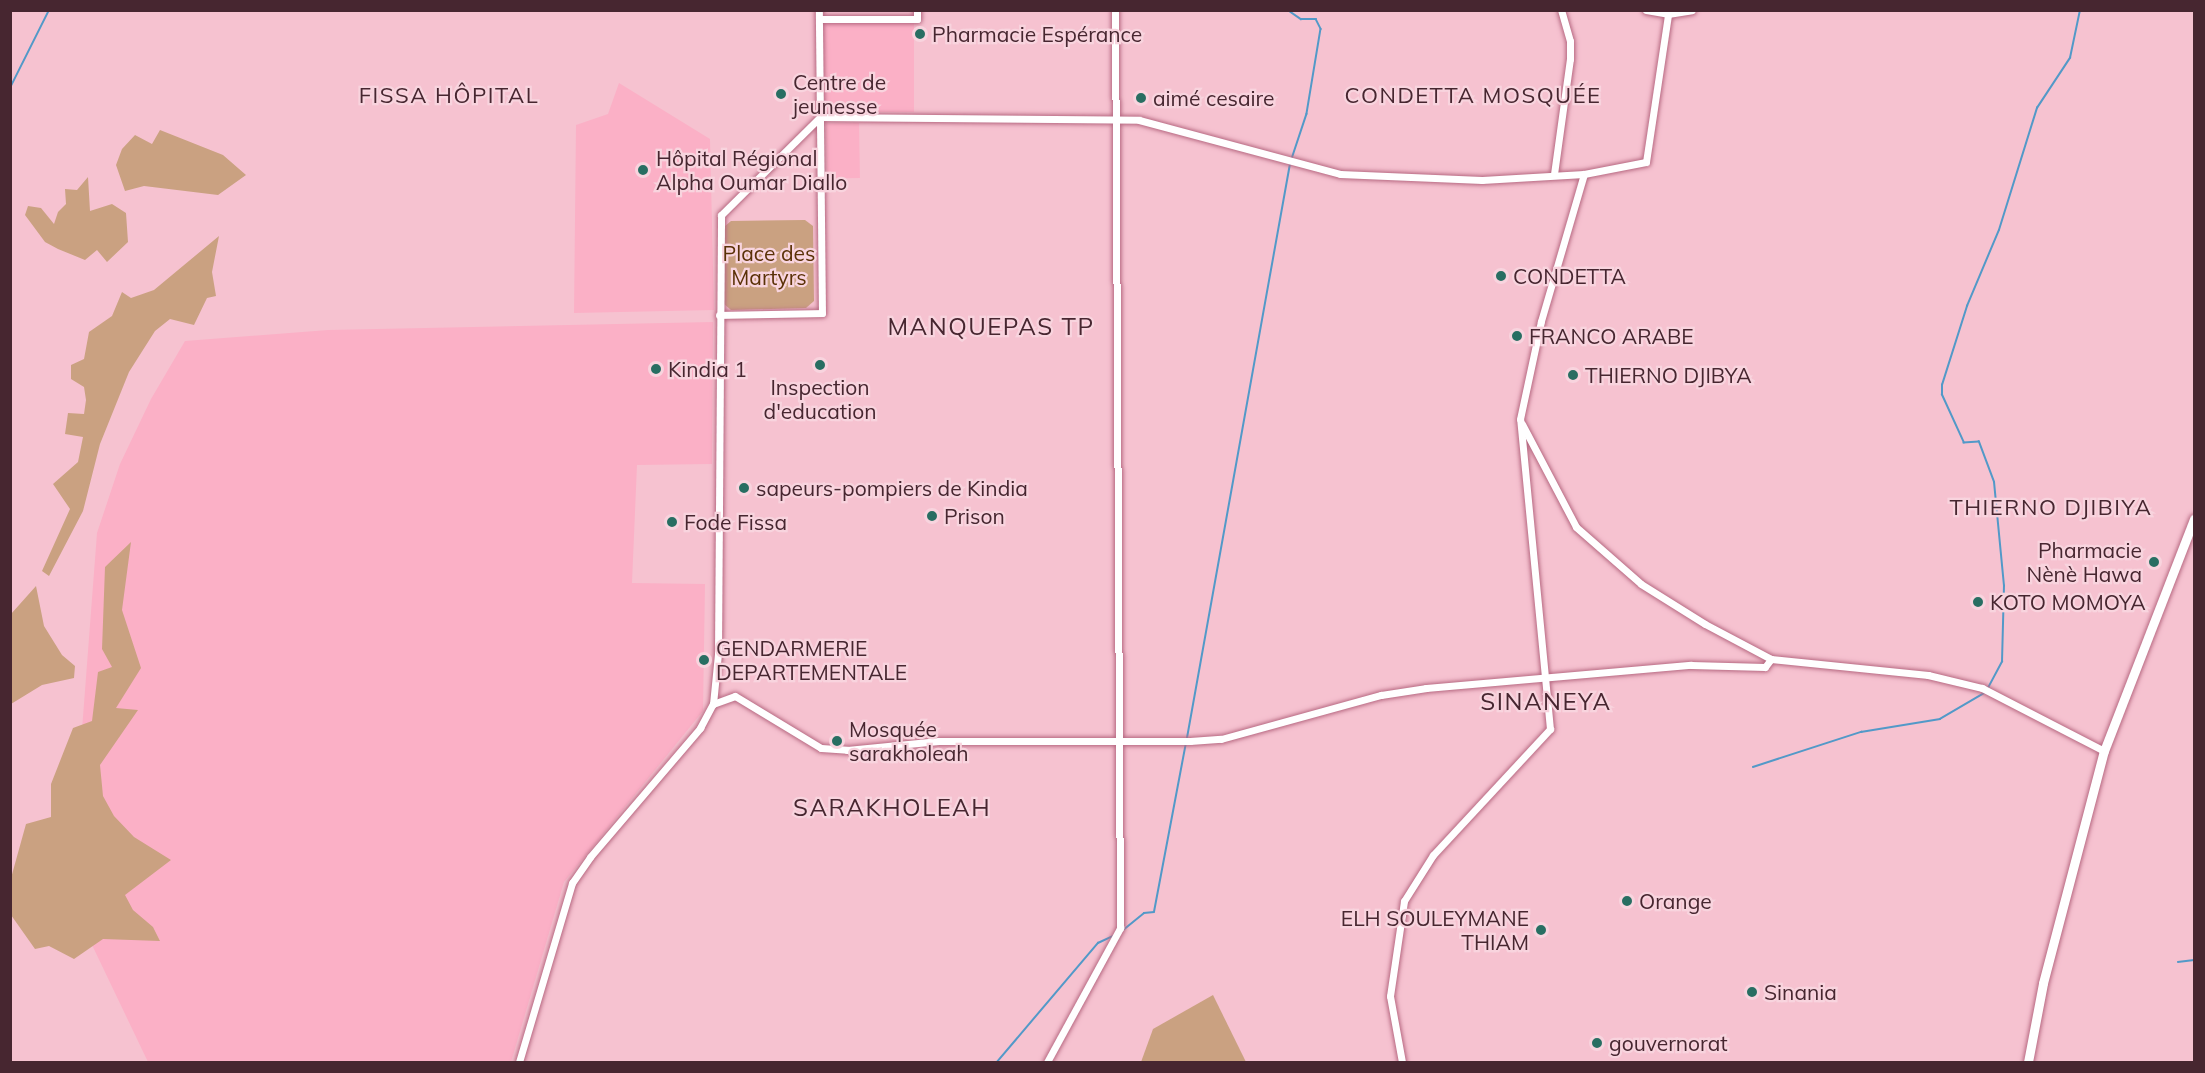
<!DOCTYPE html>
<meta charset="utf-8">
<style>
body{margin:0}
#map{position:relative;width:2205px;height:1073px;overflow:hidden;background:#f6c2d0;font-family:Mulish,sans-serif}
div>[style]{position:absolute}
.built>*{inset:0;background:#fbb0c6;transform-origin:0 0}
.green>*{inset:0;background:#caa181}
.stream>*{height:1.5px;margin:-0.75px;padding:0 0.75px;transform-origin:0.75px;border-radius:0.75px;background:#5299c8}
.roads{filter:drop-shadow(0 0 2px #b76982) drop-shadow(0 0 2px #b76982)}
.secondary>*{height:7px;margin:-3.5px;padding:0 3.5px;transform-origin:3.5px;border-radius:3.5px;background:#fff}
.highway>*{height:9px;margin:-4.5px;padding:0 4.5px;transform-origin:4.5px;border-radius:4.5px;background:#fff}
.dots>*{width:16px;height:16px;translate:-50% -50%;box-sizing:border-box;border:3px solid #f8d4de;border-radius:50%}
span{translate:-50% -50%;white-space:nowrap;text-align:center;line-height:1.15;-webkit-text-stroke:4.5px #f8d4de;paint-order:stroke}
.poi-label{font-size:21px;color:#472630}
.left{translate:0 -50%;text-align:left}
.right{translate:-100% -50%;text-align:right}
.park-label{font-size:21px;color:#5a3107}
.neighbourhood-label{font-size:22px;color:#472630;letter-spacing:1.5px}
.quarter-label{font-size:24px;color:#472630;letter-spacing:1.5px}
.frame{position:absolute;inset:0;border:12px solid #472630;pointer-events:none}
</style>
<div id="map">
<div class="built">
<div style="left:914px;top:21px;width:91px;height:90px;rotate:90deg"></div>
<div style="clip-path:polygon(619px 83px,710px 139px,714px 310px,574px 313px,576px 125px,608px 114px)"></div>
<div style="left:859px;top:123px;width:55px;height:33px;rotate:89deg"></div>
<div style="clip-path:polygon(713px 322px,712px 464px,637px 465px,632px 583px,705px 584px,703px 711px,564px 882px,511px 1062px,148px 1062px,82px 924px,80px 756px,97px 533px,120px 464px,151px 399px,185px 341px,328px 330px)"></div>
</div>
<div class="green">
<div style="clip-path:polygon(160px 130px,223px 155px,246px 175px,218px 195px,144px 186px,125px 191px,116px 165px,122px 149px,135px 135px,152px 144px)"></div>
<div style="clip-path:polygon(88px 177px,90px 211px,112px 204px,126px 213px,128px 242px,107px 262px,97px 250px,85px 260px,58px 249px,45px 242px,25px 215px,28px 206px,41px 208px,54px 224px,58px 212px,66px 204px,65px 189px,77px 190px)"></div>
<div style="clip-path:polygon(805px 220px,813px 226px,814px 301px,806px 308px,731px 310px,724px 304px,724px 227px,731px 221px)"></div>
<div style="clip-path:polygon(219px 236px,212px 272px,216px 296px,207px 298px,194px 325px,170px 319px,155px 331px,129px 372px,100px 444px,83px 511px,49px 576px,42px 571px,70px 509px,53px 484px,78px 462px,83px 437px,65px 434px,68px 413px,84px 414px,86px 400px,84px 387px,71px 379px,71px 365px,84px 359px,89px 332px,112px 316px,122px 292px,131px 298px,154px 290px)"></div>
<div style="clip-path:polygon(131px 542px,122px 610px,141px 668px,116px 708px,138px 710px,100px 765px,103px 796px,114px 816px,134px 837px,171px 860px,125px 895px,133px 910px,153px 927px,160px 941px,103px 939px,74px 959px,49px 946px,35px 949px,11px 915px,11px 878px,26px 824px,51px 817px,51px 784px,73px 728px,92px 721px,98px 672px,112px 667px,102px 649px,105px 567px)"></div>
<div style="clip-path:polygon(36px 586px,44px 626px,62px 655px,75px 666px,74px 678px,42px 685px,11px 704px,11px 614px)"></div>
<div style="clip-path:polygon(1213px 995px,1246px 1062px,1141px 1062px,1153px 1029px)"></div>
</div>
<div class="stream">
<div style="left:1288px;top:10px;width:16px;rotate:35deg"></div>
<div style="left:1301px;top:19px;width:15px"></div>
<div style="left:1316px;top:19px;width:11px;rotate:63deg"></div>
<div style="left:1321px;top:29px;width:86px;rotate:99.4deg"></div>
<div style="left:1307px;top:114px;width:47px;rotate:108.4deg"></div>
<div style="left:10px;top:88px;width:87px;rotate:-63.4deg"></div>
<div style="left:1988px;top:688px;width:30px;rotate:-62deg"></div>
<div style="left:2002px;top:662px;width:76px;rotate:-88.5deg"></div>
<div style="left:2004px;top:586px;width:104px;rotate:-95.5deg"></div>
<div style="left:1994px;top:482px;width:43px;rotate:-110.6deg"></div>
<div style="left:1979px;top:442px;width:15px;rotate:176deg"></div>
<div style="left:1964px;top:443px;width:53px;rotate:-114.6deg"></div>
<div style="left:1942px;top:395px;width:10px;rotate:-90deg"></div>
<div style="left:1942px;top:385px;width:83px;rotate:-72.4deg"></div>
<div style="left:1967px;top:306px;width:82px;rotate:-67.2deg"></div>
<div style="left:1999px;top:230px;width:128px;rotate:-72.7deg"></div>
<div style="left:2037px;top:108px;width:60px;rotate:-56.6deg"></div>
<div style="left:2070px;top:58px;width:49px;rotate:-78.2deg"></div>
<div style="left:1187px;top:738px;width:583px;rotate:-79.83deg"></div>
<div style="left:1753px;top:767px;width:114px;rotate:-18deg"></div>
<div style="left:1861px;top:732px;width:80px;rotate:-9.3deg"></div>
<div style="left:1940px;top:719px;width:53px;rotate:-30.4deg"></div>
<div style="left:1122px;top:931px;width:28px;rotate:-39deg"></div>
<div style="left:1144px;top:913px;width:10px;rotate:-6deg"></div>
<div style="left:1154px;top:912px;width:173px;rotate:-79.3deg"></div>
<div style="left:2178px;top:962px;width:16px;rotate:-7deg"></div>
<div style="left:997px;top:1062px;width:156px;rotate:-49.7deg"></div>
<div style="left:1098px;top:943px;width:17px;rotate:-25deg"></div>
</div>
<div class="roads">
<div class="secondary">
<div style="left:1646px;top:10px;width:22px;rotate:10deg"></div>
<div style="left:1668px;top:14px;width:24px;rotate:-9deg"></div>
<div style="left:819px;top:19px;width:98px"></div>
<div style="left:917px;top:19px;width:9px;rotate:-90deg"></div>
<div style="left:1554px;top:174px;width:116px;rotate:-82.1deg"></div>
<div style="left:1570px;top:59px;width:18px;rotate:-90deg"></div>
<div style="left:1570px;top:41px;width:32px;rotate:-106deg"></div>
<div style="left:719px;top:315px;width:103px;rotate:-1.1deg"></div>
<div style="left:822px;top:313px;width:303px;rotate:-90.6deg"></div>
<div style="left:1522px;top:424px;width:116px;rotate:62.3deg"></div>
<div style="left:1576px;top:527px;width:86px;rotate:41.2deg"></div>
<div style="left:1641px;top:584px;width:75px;rotate:32deg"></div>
<div style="left:1705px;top:624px;width:75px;rotate:27.9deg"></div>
<div style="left:1771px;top:659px;width:158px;rotate:5.8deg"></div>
<div style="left:1928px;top:675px;width:56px;rotate:13.5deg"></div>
<div style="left:1982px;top:688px;width:137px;rotate:27.3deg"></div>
<div style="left:713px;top:704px;width:23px;rotate:-20deg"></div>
<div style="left:735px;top:696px;width:100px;rotate:31.2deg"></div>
<div style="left:821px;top:748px;width:26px;rotate:4deg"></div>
<div style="left:847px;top:750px;width:92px;rotate:-5.6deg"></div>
<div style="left:939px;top:741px;width:251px"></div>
<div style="left:1190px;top:741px;width:31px;rotate:-4deg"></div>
<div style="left:1221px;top:739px;width:166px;rotate:-15.4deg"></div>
<div style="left:1381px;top:695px;width:46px;rotate:-8.8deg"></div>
<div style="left:1426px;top:688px;width:266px;rotate:-5deg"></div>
<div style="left:1691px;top:665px;width:74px;rotate:1.5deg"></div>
<div style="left:1765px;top:667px;width:10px;rotate:-53deg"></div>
<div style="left:519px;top:1062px;width:187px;rotate:-73.5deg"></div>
<div style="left:572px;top:883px;width:32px;rotate:-55deg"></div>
<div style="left:590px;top:857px;width:170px;rotate:-49.5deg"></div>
<div style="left:700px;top:728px;width:27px;rotate:-62deg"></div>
<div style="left:713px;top:704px;width:50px;rotate:-84.3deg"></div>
<div style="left:718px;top:654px;width:439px;rotate:-89.6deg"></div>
<div style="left:721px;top:215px;width:139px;rotate:-44.7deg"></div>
<div style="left:820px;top:117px;width:319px;rotate:0.5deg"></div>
<div style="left:1139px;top:120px;width:208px;rotate:15deg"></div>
<div style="left:1340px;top:174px;width:142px;rotate:2.4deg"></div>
<div style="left:1482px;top:180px;width:102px;rotate:-3.4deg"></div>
<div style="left:1584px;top:174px;width:63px;rotate:-11deg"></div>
<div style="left:1646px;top:162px;width:150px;rotate:-81.5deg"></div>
<div style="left:1047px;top:1062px;width:153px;rotate:-61.4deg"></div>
<div style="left:1120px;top:928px;width:918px;rotate:-90.31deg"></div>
<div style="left:1402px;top:1062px;width:67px;rotate:-100.3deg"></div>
<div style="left:1390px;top:996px;width:96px;rotate:-81.6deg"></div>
<div style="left:1404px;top:901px;width:54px;rotate:-57.8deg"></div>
<div style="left:1433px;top:855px;width:172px;rotate:-47.1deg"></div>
<div style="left:1550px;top:729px;width:311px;rotate:-95.5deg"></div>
<div style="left:1520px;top:419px;width:100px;rotate:-77.9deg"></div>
<div style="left:1541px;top:321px;width:153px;rotate:-73.7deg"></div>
</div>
<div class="highway">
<div style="left:2028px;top:1062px;width:80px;rotate:-79.2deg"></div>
<div style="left:2043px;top:983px;width:240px;rotate:-75.3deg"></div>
<div style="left:2104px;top:751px;width:249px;rotate:-68.8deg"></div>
</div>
</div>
<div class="dots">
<div style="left:920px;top:34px;background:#286e62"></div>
<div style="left:781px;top:94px;background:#286e62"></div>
<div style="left:1141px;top:98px;background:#286e62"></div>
<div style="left:643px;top:170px;background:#286e62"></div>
<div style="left:1501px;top:276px;background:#286e62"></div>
<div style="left:1517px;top:336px;background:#286e62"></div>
<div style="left:820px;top:365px;background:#286e62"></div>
<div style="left:656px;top:369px;background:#286e62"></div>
<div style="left:1573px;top:375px;background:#286e62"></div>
<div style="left:744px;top:488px;background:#286e62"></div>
<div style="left:932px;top:516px;background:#286e62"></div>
<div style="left:672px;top:522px;background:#286e62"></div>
<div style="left:2154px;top:562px;background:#286e62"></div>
<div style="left:1978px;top:602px;background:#286e62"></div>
<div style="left:704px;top:660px;background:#286e62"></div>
<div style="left:837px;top:741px;background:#286e62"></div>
<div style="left:1627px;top:901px;background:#286e62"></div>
<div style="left:1541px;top:930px;background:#286e62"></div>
<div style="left:1752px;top:992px;background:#286e62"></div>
<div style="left:1597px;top:1043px;background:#286e62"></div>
</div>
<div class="poi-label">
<span class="left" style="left:932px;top:34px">Pharmacie Espérance</span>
<span class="left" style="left:793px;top:94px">Centre de<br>jeunesse</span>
<span class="left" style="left:1153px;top:98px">aimé cesaire</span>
<span class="left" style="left:656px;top:170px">Hôpital Régional<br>Alpha Oumar Diallo</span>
<span class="left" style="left:1513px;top:276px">CONDETTA</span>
<span class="left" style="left:1529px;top:336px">FRANCO ARABE</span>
<span class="left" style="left:668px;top:369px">Kindia 1</span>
<span class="left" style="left:1585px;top:375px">THIERNO DJIBYA</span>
<span style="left:820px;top:399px">Inspection<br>d'education</span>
<span class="left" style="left:756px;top:488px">sapeurs-pompiers de Kindia</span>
<span class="left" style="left:944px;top:516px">Prison</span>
<span class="left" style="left:684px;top:522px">Fode Fissa</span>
<span class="right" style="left:2142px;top:562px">Pharmacie<br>Nènè Hawa</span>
<span class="left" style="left:1990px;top:602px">KOTO MOMOYA</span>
<span class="left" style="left:716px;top:660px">GENDARMERIE<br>DEPARTEMENTALE</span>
<span class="left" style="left:849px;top:741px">Mosquée<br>sarakholeah</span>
<span class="left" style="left:1639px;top:901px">Orange</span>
<span class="right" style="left:1529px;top:930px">ELH SOULEYMANE<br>THIAM</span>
<span class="left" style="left:1764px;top:992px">Sinania</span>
<span class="left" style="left:1609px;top:1043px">gouvernorat</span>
</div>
<div class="park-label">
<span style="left:769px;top:265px">Place des<br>Martyrs</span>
</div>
<div class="neighbourhood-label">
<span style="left:449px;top:96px">FISSA HÔPITAL</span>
<span style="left:1473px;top:96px">СONDETTA MOSQUÉE</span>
<span style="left:2051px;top:508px">THIERNO DJIBIYA</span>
</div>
<div class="quarter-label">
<span style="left:991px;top:327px">MANQUEPAS TP</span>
<span style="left:1546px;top:702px">SINANEYA</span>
<span style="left:892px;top:808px">SARAKHOLEAH</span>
</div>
<div class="frame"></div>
</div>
